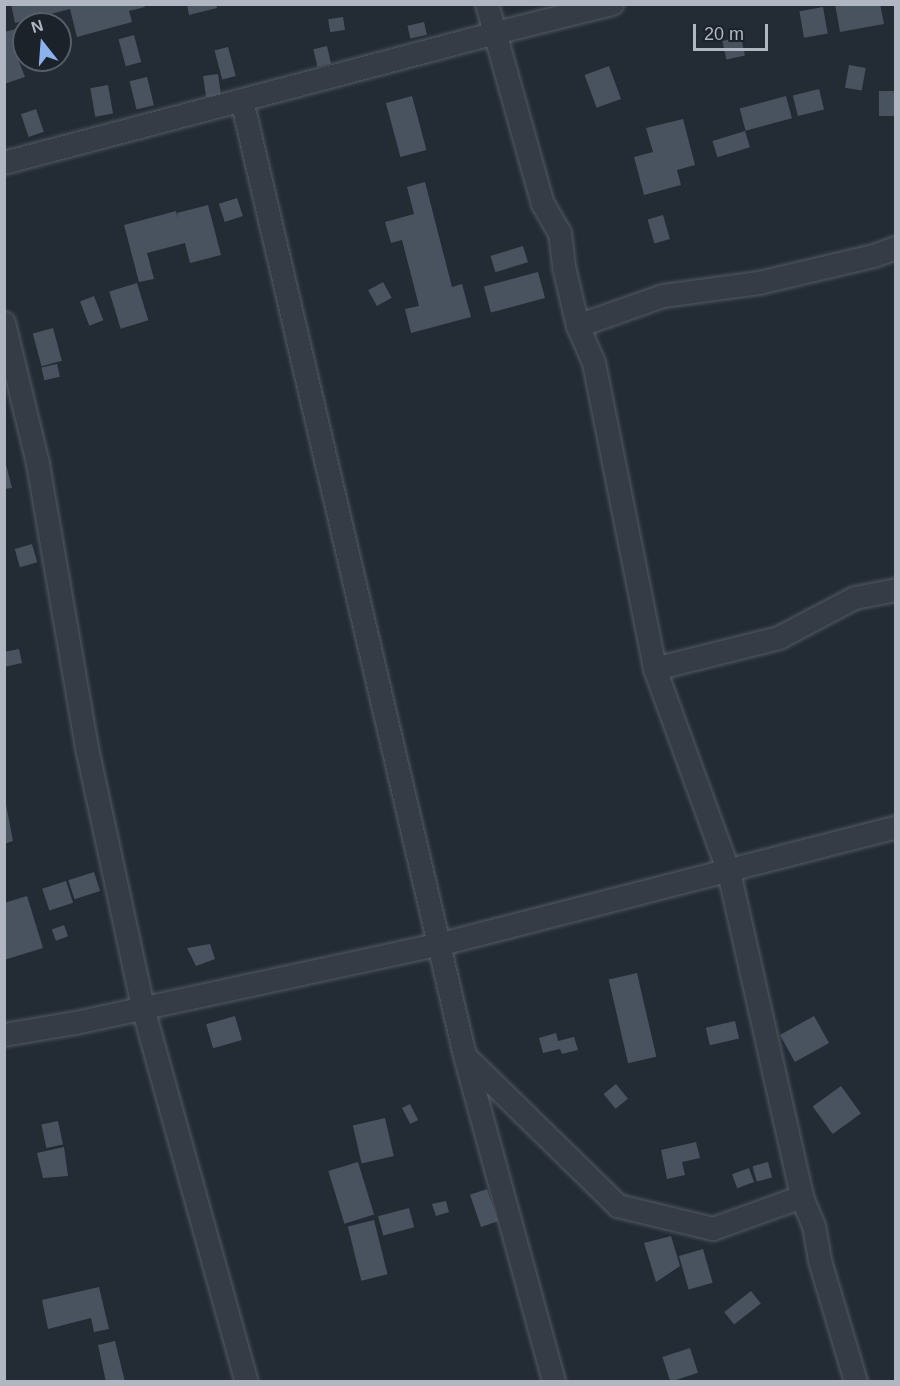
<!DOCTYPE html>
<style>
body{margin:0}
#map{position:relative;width:900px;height:1386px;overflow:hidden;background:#232b35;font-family:Helvetica,sans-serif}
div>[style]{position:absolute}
.building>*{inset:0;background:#49525f;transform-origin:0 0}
.roads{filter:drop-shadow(0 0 2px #535a64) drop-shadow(0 0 2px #535a64)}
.street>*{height:22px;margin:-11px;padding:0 11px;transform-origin:11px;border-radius:11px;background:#363c46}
span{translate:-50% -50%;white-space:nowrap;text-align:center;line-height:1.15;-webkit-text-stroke:6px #1b222a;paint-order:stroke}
.frame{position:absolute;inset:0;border:6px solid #b0b7c2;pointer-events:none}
.north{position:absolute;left:12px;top:12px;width:60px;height:60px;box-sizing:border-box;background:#1b222a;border:2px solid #575e67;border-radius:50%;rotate:343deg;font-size:16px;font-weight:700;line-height:24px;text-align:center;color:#b0b7c2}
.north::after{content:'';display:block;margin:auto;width:21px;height:27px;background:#8db1eb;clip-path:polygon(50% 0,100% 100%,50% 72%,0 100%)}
.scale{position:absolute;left:693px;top:24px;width:75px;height:27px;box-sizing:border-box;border:3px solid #b0b7c2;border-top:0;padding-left:8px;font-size:18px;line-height:21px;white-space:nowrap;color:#b0b7c2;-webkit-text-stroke:4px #1b222a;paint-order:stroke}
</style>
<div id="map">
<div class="building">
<div style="clip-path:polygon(11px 4px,144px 4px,145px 7px,129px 11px,132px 22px,77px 37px,70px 9px,15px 23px)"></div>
<div style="clip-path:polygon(187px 4px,216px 4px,217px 8px,189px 15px)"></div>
<div style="clip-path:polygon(835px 4px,880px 4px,884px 24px,840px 32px)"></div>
<div style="left:823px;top:7px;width:27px;height:24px;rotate:80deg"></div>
<div style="left:343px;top:17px;width:13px;height:15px;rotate:81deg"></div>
<div style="left:424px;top:22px;width:13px;height:17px;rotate:77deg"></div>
<div style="clip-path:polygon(24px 27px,24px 57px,18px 59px,25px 77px,4px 84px,4px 32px)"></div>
<div style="left:134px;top:35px;width:28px;height:16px;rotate:75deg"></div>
<div style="left:741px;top:37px;width:19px;height:19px;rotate:78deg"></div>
<div style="left:327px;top:46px;width:18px;height:14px;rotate:77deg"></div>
<div style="left:228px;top:47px;width:30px;height:14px;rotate:75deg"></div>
<div style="left:849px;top:65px;width:17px;height:23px;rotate:10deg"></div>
<div style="left:609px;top:66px;width:35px;height:26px;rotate:70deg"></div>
<div style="left:218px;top:74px;width:21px;height:15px;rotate:82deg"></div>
<div style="left:147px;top:77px;width:29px;height:18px;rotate:76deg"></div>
<div style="left:108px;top:85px;width:29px;height:18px;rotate:80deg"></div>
<div style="left:819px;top:89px;width:21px;height:27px;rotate:76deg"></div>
<div style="left:879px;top:91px;width:17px;height:25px"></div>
<div style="left:412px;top:96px;width:56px;height:27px;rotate:75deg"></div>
<div style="left:786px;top:96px;width:23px;height:48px;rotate:75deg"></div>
<div style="left:36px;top:109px;width:24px;height:16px;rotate:71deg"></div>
<div style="clip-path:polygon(683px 119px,695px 165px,677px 170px,681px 185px,644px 195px,634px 157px,653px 152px,646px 128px)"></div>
<div style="left:745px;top:131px;width:17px;height:34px;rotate:73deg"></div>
<div style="clip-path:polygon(425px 182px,452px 287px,462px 284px,471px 317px,411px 333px,405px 309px,419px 306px,402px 240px,391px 243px,385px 222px,414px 214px,407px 187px)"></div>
<div style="left:237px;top:198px;width:19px;height:19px;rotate:72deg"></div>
<div style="clip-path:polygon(208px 205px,221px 255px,190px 263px,185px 243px,147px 253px,154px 279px,139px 282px,124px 225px,176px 211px,178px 220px,177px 213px)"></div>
<div style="left:663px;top:215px;width:25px;height:16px;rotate:74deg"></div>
<div style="left:523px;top:246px;width:17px;height:34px;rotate:73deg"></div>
<div style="left:538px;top:272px;width:27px;height:56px;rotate:75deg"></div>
<div style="left:383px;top:282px;width:18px;height:17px;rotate:61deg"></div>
<div style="left:137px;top:283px;width:39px;height:29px;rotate:73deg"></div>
<div style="left:94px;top:296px;width:26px;height:15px;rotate:69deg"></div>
<div style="left:53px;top:328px;width:34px;height:21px;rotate:75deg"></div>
<div style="left:57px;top:364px;width:13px;height:16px;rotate:77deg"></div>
<div style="clip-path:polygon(4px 457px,12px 488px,4px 489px)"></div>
<div style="left:32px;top:544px;width:19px;height:18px;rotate:74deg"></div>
<div style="clip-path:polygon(19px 649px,22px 663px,4px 667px,4px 652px)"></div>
<div style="clip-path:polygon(4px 794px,13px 841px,4px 844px)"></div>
<div style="left:94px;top:872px;width:20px;height:27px;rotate:72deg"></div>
<div style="left:66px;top:881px;width:23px;height:25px;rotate:72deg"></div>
<div style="clip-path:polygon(27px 896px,43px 948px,4px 960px,4px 903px)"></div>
<div style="left:64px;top:925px;width:12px;height:13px;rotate:70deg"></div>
<div style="clip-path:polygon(210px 944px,215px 959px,196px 966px,187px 948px)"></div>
<div style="left:637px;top:973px;width:86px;height:29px;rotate:77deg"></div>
<div style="left:235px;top:1016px;width:25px;height:30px;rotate:74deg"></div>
<div style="left:814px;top:1016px;width:31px;height:39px;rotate:61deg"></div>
<div style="left:735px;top:1021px;width:18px;height:30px;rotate:77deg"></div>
<div style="clip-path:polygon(556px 1033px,558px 1041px,574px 1037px,578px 1050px,562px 1054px,560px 1049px,543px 1053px,539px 1038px)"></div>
<div style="left:616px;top:1084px;width:19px;height:16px;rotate:51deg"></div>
<div style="left:841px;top:1086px;width:34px;height:35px;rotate:54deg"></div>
<div style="left:410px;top:1104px;width:18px;height:9px;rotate:63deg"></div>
<div style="left:385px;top:1118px;width:39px;height:33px;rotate:77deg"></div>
<div style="left:58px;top:1121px;width:24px;height:17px;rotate:78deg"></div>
<div style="clip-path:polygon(696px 1142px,700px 1158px,682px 1162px,685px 1175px,667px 1179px,661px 1150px)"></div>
<div style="clip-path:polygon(64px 1147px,68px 1176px,43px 1178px,37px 1153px)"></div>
<div style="left:358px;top:1162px;width:55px;height:31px;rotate:73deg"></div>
<div style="left:768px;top:1162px;width:16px;height:16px;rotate:75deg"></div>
<div style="left:749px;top:1168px;width:15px;height:18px;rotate:70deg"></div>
<div style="left:487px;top:1189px;width:34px;height:18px;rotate:71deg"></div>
<div style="clip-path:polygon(446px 1201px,449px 1212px,436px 1216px,432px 1204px)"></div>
<div style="left:409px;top:1208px;width:20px;height:32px;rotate:75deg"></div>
<div style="left:374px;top:1220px;width:56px;height:27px;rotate:76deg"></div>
<div style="clip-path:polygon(671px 1236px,680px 1266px,656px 1282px,644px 1243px)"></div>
<div style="left:703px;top:1249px;width:35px;height:25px;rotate:74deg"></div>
<div style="clip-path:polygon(99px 1287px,109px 1329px,94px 1332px,91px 1318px,48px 1329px,42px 1300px)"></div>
<div style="left:751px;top:1291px;width:16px;height:34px;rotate:52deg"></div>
<div style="clip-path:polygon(115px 1341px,125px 1382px,106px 1382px,98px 1345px)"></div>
<div style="left:690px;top:1348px;width:26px;height:29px;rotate:72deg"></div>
</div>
<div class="roads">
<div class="street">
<div style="left:487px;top:4px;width:208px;rotate:74.4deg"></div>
<div style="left:543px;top:204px;width:34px;rotate:60deg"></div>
<div style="left:560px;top:233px;width:34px;rotate:83deg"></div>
<div style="left:564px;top:267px;width:61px;rotate:76.7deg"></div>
<div style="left:578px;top:326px;width:40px;rotate:66.6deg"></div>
<div style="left:594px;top:363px;width:312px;rotate:78.7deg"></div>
<div style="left:655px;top:669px;width:216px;rotate:70deg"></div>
<div style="left:729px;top:872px;width:333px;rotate:77.3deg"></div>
<div style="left:802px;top:1197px;width:31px;rotate:68deg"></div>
<div style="left:814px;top:1226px;width:36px;rotate:80deg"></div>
<div style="left:820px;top:1261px;width:126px;rotate:73.4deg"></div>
<div style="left:242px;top:100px;width:982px;rotate:76.87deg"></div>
<div style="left:465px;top:1056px;width:338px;rotate:74.7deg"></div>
<div style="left:4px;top:163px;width:509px;rotate:-14.8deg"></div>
<div style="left:496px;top:33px;width:120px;rotate:-14deg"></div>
<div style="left:4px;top:323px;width:145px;rotate:76.4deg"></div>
<div style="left:38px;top:464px;width:288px;rotate:80.2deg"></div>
<div style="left:87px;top:748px;width:266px;rotate:77.8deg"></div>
<div style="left:143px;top:1008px;width:388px;rotate:74.5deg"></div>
<div style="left:578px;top:326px;width:90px;rotate:-19.4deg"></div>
<div style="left:663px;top:296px;width:97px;rotate:-7.7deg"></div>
<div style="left:759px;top:283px;width:118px;rotate:-13.2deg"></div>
<div style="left:874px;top:256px;width:23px;rotate:-20deg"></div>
<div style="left:655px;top:669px;width:128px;rotate:-14deg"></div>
<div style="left:779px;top:638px;width:86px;rotate:-27.8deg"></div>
<div style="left:855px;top:598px;width:42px;rotate:-11deg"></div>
<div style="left:4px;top:1035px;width:73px;rotate:-9.5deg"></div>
<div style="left:76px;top:1023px;width:370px;rotate:-12.2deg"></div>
<div style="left:438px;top:945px;width:473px;rotate:-14.4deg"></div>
<div style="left:466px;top:1057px;width:213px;rotate:44.4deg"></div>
<div style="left:618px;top:1206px;width:98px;rotate:13.6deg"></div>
<div style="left:713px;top:1229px;width:95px;rotate:-19.8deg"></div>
</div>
</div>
<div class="frame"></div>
<div class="north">N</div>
<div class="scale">20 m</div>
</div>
